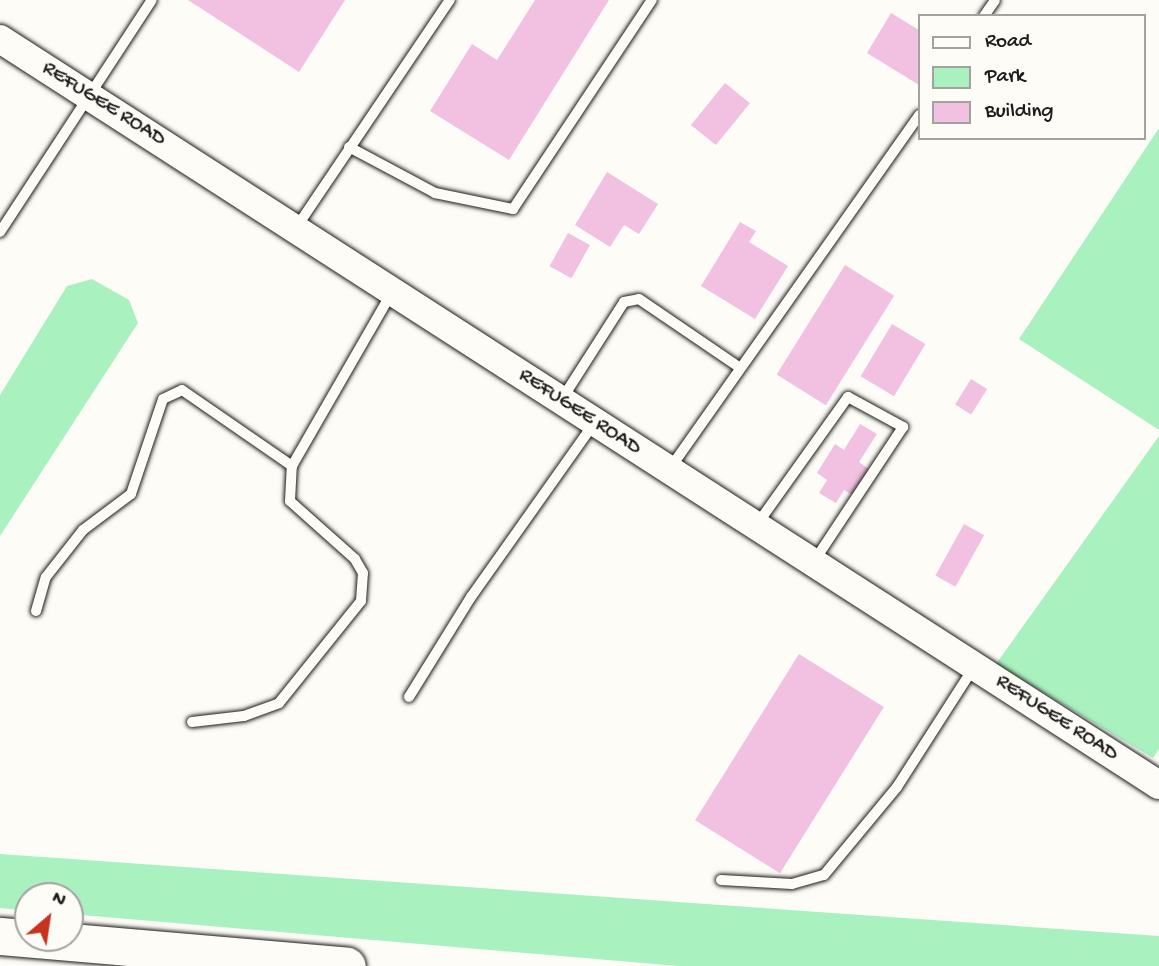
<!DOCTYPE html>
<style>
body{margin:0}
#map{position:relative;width:1159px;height:966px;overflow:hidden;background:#fdfcf7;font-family:"Gochi Hand",sans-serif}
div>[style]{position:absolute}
.green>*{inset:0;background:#a9f2bf}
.building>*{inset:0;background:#f2c0e0;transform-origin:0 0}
.roads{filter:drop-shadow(0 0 2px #1c1c1c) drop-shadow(0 0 2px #1c1c1c)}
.service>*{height:10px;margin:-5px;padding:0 5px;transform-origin:5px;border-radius:5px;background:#fdfcf7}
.secondary>*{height:28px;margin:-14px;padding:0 14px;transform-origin:14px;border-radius:14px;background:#fdfcf7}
.motorway>*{height:37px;margin:-18.5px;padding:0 18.5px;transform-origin:18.5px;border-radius:18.5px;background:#fdfcf7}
span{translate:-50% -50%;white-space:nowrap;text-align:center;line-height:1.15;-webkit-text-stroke:7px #fdfcf7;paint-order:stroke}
.street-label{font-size:21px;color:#1c1c1c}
.legend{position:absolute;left:918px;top:14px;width:228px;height:126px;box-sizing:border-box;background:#fdfcf7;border:2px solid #a3a29f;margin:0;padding:9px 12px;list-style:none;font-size:21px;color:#1c1c1c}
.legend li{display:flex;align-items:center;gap:14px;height:35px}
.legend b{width:35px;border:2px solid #a3a29f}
.north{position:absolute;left:14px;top:882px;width:70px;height:70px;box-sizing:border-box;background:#fdfcf7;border:2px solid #a3a29f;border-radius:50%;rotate:29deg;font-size:19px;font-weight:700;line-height:28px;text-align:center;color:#1c1c1c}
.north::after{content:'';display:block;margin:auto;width:24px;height:32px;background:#c8321e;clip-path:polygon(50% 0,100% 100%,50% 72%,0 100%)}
</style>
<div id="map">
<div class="green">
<div style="clip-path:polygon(1159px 128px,1159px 430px,1019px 339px)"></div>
<div style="clip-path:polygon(92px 279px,129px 300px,138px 323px,0 536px,0 395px,67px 286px)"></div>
<div style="clip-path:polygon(1159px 436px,1159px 749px,1153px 758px,996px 664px)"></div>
<div style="clip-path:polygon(0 854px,1159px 936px,1159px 966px,678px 966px,70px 914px,70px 896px,28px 896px,28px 911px,0 908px)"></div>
</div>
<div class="building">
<div style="clip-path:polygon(188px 0,345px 0,299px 72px)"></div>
<div style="clip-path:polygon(535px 0,609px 0,509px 160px,430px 111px,472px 44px,497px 60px)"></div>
<div style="clip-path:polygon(891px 13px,919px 30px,919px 85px,867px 53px)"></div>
<div style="left:725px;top:83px;width:32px;height:54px;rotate:39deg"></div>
<div style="clip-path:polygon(607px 172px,658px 204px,639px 234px,624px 225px,610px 247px,575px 225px)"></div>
<div style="clip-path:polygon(740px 222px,756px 231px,749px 242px,788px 266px,755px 319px,701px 286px)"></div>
<div style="left:568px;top:233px;width:25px;height:38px;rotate:29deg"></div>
<div style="left:845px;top:265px;width:58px;height:129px;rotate:32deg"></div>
<div style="left:892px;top:324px;width:39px;height:61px;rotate:31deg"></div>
<div style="left:971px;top:379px;width:19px;height:30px;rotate:32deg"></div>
<div style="clip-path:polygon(860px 424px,877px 434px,859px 462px,870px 470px,854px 496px,844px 490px,836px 503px,819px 493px,827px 480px,817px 473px,835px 444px,844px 450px)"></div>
<div style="left:964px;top:524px;width:23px;height:59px;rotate:29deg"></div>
<div style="left:799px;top:654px;width:100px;height:196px;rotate:32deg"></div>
</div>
<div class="roads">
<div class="service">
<div style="left:984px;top:16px;width:19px;rotate:-55deg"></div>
<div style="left:349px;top:147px;width:98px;rotate:28.1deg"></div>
<div style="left:435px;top:193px;width:80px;rotate:11.6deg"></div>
<div style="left:513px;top:209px;width:251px;rotate:-56.4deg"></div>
<div style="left:296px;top:228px;width:275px;rotate:-56deg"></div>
<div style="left:0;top:232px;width:277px;rotate:-56.8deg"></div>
<div style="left:562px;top:399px;width:115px;rotate:-57.4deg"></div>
<div style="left:624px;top:302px;width:15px;rotate:-11deg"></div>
<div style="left:639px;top:299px;width:121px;rotate:34.2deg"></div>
<div style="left:671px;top:467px;width:431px;rotate:-54.8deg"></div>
<div style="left:758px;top:523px;width:155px;rotate:-54.5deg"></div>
<div style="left:848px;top:397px;width:63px;rotate:28.6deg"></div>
<div style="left:903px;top:427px;width:159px;rotate:123.5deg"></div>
<div style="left:36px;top:611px;width:35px;rotate:-74deg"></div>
<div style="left:46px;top:577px;width:60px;rotate:-51.8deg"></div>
<div style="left:83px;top:530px;width:60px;rotate:-36.9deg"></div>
<div style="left:131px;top:494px;width:100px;rotate:-71.4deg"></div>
<div style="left:163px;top:399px;width:21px;rotate:-25deg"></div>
<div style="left:182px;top:390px;width:134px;rotate:34.6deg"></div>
<div style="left:292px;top:466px;width:201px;rotate:-60.1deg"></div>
<div style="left:409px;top:697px;width:118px;rotate:-58.2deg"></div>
<div style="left:471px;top:597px;width:213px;rotate:-54.7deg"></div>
<div style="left:192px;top:722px;width:52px;rotate:-6.6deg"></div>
<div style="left:244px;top:716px;width:37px;rotate:-20deg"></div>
<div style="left:279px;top:703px;width:131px;rotate:-51.2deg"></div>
<div style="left:361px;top:601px;width:28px;rotate:-86deg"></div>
<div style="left:363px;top:573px;width:16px;rotate:-120deg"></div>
<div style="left:355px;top:559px;width:87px;rotate:-138.3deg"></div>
<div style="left:290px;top:501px;width:35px;rotate:-87deg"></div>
<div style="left:721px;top:880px;width:71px;rotate:3.2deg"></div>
<div style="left:792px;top:884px;width:33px;rotate:-16deg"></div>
<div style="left:824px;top:875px;width:114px;rotate:-50.3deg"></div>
<div style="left:897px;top:787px;width:143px;rotate:-57.3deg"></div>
</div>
<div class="secondary">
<div style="left:0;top:39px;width:1378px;rotate:32.77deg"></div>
</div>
<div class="motorway">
<div style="left:0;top:936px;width:348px;rotate:4.9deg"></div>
</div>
</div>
<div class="street-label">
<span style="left:103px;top:105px;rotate:32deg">REFUGEE ROAD</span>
<span style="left:579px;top:413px;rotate:33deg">REFUGEE ROAD</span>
<span style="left:1056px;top:719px;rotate:33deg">REFUGEE ROAD</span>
</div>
<ul class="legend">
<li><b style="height:9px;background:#fdfcf7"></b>Road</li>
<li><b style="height:19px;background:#a9f2bf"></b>Park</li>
<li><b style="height:19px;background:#f2c0e0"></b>Building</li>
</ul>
<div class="north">N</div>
</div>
